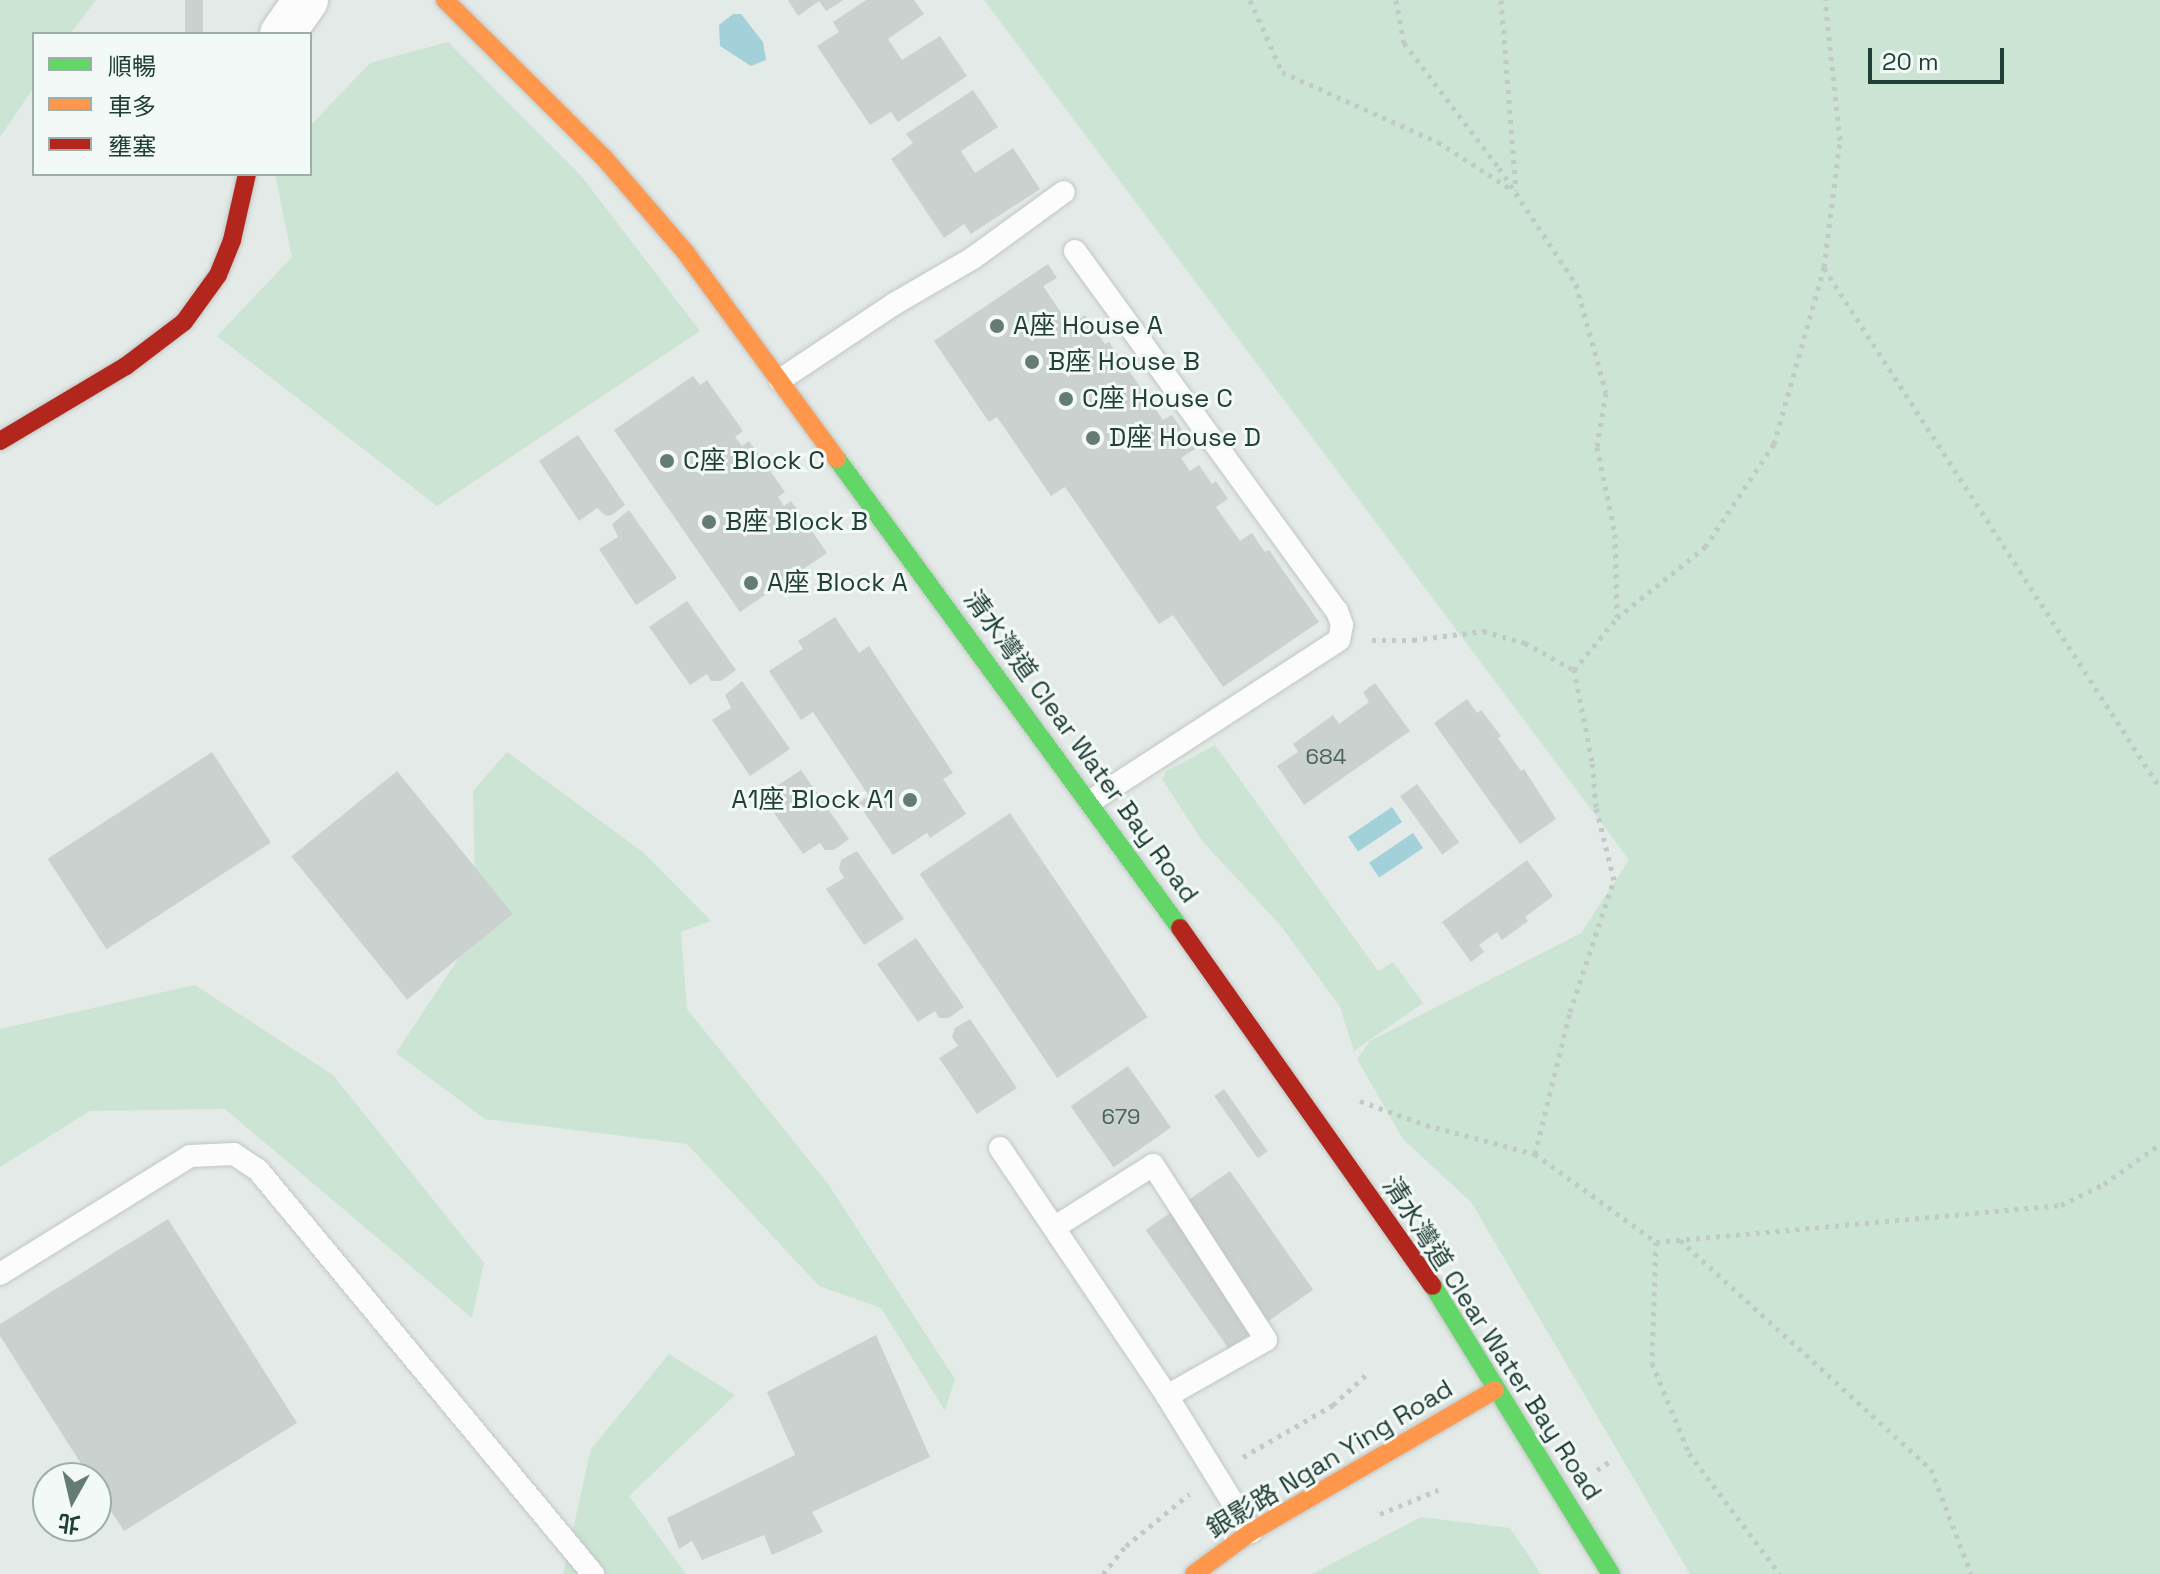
<!DOCTYPE html>
<meta charset="utf-8">
<style>
body{margin:0}
#map{position:relative;width:2160px;height:1574px;overflow:hidden;background:#e4eae7;font-family:"Space Grotesk","Noto Sans TC",sans-serif}
div>[style]{position:absolute}
.green>*{inset:0;background:#cce4d4}
.water>*{inset:0;background:#a2d1da;transform-origin:0 0}
.building>*{inset:0;background:#cbd1cf;transform-origin:0 0}
.path>*{height:5px;margin-top:-2.5px;transform-origin:0;background:repeating-linear-gradient(90deg,#c0cac7 0 4px,transparent 0 10px)}
.roads{filter:drop-shadow(0 0 2px #c1c7c4) drop-shadow(0 0 2px #c1c7c4)}
.lane>*{height:22px;margin:-11px;padding:0 11px;transform-origin:11px;border-radius:11px;background:#fbfcfb}
.street>*{height:44px;margin:-22px;padding:0 22px;transform-origin:22px;border-radius:22px;background:#fbfcfb}
.fast>*{height:18px;margin:-9px;padding:0 9px;transform-origin:9px;border-radius:9px;background:#63d668}
.slow>*{height:18px;margin:-9px;padding:0 9px;transform-origin:9px;border-radius:9px;background:#ff974d}
.jam>*{height:18px;margin:-9px;padding:0 9px;transform-origin:9px;border-radius:9px;background:#b3261e}
.dots>*{width:22px;height:22px;translate:-50% -50%;box-sizing:border-box;border:4px solid #f2f9f6;border-radius:50%}
span{translate:-50% -50%;white-space:nowrap;text-align:center;line-height:1.15;-webkit-text-stroke:6px #f2f9f6;paint-order:stroke}
.number-label{font-size:22px;color:#4c645e}
.number-label span{-webkit-text-stroke-width:0}
.poi-label{font-size:26px;color:#203f37}
.left{translate:0 -50%;text-align:left}
.right{translate:-100% -50%;text-align:right}
.street-label{font-size:26px;color:#203f37}
.legend{position:absolute;left:32px;top:32px;width:280px;height:144px;box-sizing:border-box;background:#f2f9f6;border:2px solid #9eafaa;margin:0;padding:10px 14px;list-style:none;font-size:24px;color:#203f37}
.legend li{display:flex;align-items:center;gap:16px;height:40px}
.legend b{width:40px;border:2px solid #9eafaa}
.north{position:absolute;left:32px;top:1462px;width:80px;height:80px;box-sizing:border-box;background:#f2f9f6;border:2px solid #9eafaa;border-radius:50%;rotate:188deg;font-size:22px;font-weight:700;line-height:32px;text-align:center;color:#203f37}
.north::after{content:'';display:block;margin:auto;width:28px;height:36px;background:#657b75;clip-path:polygon(50% 0,100% 100%,50% 72%,0 100%)}
.scale{position:absolute;left:1868px;top:48px;width:136px;height:36px;box-sizing:border-box;border:4px solid #203f37;border-top:0;padding-left:10px;font-size:24px;line-height:28px;white-space:nowrap;color:#203f37;-webkit-text-stroke:6px #f2f9f6;paint-order:stroke}
</style>
<div id="map">
<div class="green">
<div style="clip-path:polygon(0 0,96px 0,70px 34px,34px 34px,34px 87px,0 137px)"></div>
<div style="clip-path:polygon(984px 0,2160px 0,2160px 1574px,1690px 1574px,1471px 1202px,1403px 1139px,1357px 1059px,1370px 1041px,1581px 933px,1629px 860px)"></div>
<div style="clip-path:polygon(448px 42px,582px 177px,700px 331px,437px 506px,217px 336px,292px 257px,275px 174px,310px 174px,310px 126px,370px 63px)"></div>
<div style="clip-path:polygon(1215px 745px,1378px 971px,1393px 962px,1423px 1003px,1354px 1051px,1340px 1007px,1281px 926px,1203px 842px,1162px 779px,1167px 771px)"></div>
<div style="clip-path:polygon(507px 752px,644px 853px,711px 921px,681px 932px,687px 1009px,828px 1184px,955px 1379px,945px 1411px,881px 1308px,819px 1286px,687px 1144px,485px 1119px,396px 1053px,476px 932px,473px 791px)"></div>
<div style="clip-path:polygon(195px 985px,333px 1075px,484px 1263px,472px 1318px,225px 1109px,90px 1111px,0 1167px,0 1029px)"></div>
<div style="clip-path:polygon(669px 1354px,735px 1395px,629px 1496px,686px 1574px,563px 1574px,591px 1449px)"></div>
<div style="clip-path:polygon(1421px 1517px,1510px 1528px,1541px 1574px,1312px 1574px)"></div>
</div>
<div class="water">
<div style="clip-path:polygon(733px 14px,741px 14px,763px 42px,766px 60px,751px 66px,720px 46px,719px 25px)"></div>
<div style="left:1392px;top:807px;width:18px;height:53px;rotate:56deg"></div>
<div style="left:1413px;top:833px;width:18px;height:53px;rotate:56deg"></div>
</div>
<div class="building">
<div style="left:185px;top:0;width:18px;height:34px"></div>
<div style="clip-path:polygon(788px 0,843px 0,826px 11px,819px 1px,798px 16px)"></div>
<div style="clip-path:polygon(866px 0,914px 0,924px 14px,888px 39px,902px 60px,940px 36px,967px 76px,898px 122px,891px 112px,870px 125px,817px 46px,839px 32px,833px 22px)"></div>
<div style="clip-path:polygon(973px 90px,998px 127px,961px 151px,975px 173px,1013px 148px,1040px 189px,971px 234px,964px 224px,944px 238px,891px 159px,913px 143px,906px 134px)"></div>
<div style="clip-path:polygon(1048px 264px,1057px 278px,1043px 286px,1070px 326px,1085px 315px,1105px 344px,1109px 342px,1163px 420px,1172px 415px,1195px 449px,1181px 458px,1190px 471px,1199px 465px,1212px 484px,1216px 481px,1228px 499px,1216px 507px,1240px 541px,1252px 533px,1265px 552px,1269px 550px,1319px 622px,1223px 687px,1173px 615px,1159px 624px,1065px 487px,1051px 496px,997px 417px,989px 422px,934px 341px)"></div>
<div style="clip-path:polygon(693px 376px,700px 385px,707px 380px,743px 431px,735px 437px,742px 446px,749px 441px,785px 492px,778px 497px,784px 506px,791px 501px,827px 553px,740px 612px,614px 430px)"></div>
<div style="clip-path:polygon(578px 435px,625px 505px,612px 515px,606px 516px,597px 508px,579px 521px,539px 461px)"></div>
<div style="clip-path:polygon(629px 510px,677px 578px,636px 605px,599px 549px,618px 537px,612px 524px)"></div>
<div style="clip-path:polygon(687px 601px,736px 670px,721px 681px,711px 681px,707px 674px,690px 685px,649px 627px)"></div>
<div style="clip-path:polygon(835px 617px,859px 653px,869px 646px,938px 750px,953px 773px,943px 779px,966px 814px,930px 838px,927px 833px,893px 855px,858px 803px,869px 796px,813px 712px,801px 720px,769px 671px,803px 649px,798px 641px)"></div>
<div style="clip-path:polygon(742px 681px,790px 749px,750px 776px,712px 720px,731px 708px,725px 695px)"></div>
<div style="clip-path:polygon(1375px 683px,1410px 731px,1304px 805px,1277px 766px,1298px 752px,1293px 744px,1333px 715px,1339px 724px,1369px 702px,1363px 692px)"></div>
<div style="clip-path:polygon(1467px 699px,1477px 713px,1481px 710px,1501px 736px,1498px 738px,1521px 771px,1524px 769px,1556px 819px,1520px 844px,1434px 723px)"></div>
<div style="left:212px;top:752px;width:108px;height:196px;rotate:57deg"></div>
<div style="clip-path:polygon(801px 770px,849px 839px,834px 850px,825px 850px,820px 843px,803px 854px,762px 796px)"></div>
<div style="left:397px;top:771px;width:184px;height:136px;rotate:51deg"></div>
<div style="left:1417px;top:784px;width:72px;height:21px;rotate:54deg"></div>
<div style="left:1010px;top:813px;width:246px;height:109px;rotate:56deg"></div>
<div style="clip-path:polygon(857px 851px,904px 919px,864px 945px,826px 889px,844px 878px,839px 869px,841px 860px)"></div>
<div style="clip-path:polygon(1527px 860px,1553px 896px,1525px 917px,1528px 921px,1502px 940px,1497px 932px,1479px 945px,1484px 952px,1471px 962px,1442px 922px)"></div>
<div style="clip-path:polygon(916px 938px,964px 1007px,949px 1018px,939px 1018px,935px 1011px,918px 1022px,877px 964px)"></div>
<div style="clip-path:polygon(970px 1019px,1017px 1088px,977px 1114px,939px 1058px,958px 1046px,952px 1037px,955px 1028px)"></div>
<div style="left:1128px;top:1066px;width:75px;height:70px;rotate:55deg"></div>
<div style="left:1224px;top:1089px;width:76px;height:12px;rotate:55deg"></div>
<div style="left:1230px;top:1171px;width:145px;height:103px;rotate:55deg"></div>
<div style="clip-path:polygon(168px 1219px,297px 1423px,124px 1531px,96px 1488px,96px 1478px,90px 1478px,0 1336px,0 1324px)"></div>
<div style="clip-path:polygon(876px 1335px,930px 1457px,812px 1512px,823px 1532px,772px 1555px,764px 1535px,702px 1560px,692px 1541px,679px 1549px,667px 1518px,795px 1455px,767px 1392px)"></div>
</div>
<div class="path">
<div style="left:1250px;top:0;width:79px;rotate:66deg"></div>
<div style="left:1282px;top:72px;width:171px;rotate:24.2deg"></div>
<div style="left:1438px;top:142px;width:87px;rotate:32.8deg"></div>
<div style="left:1396px;top:0;width:44px;rotate:79.5deg"></div>
<div style="left:1404px;top:43px;width:157px;rotate:52.8deg"></div>
<div style="left:1499px;top:168px;width:139px;rotate:56.4deg"></div>
<div style="left:1576px;top:284px;width:113px;rotate:74.6deg"></div>
<div style="left:1606px;top:393px;width:55px;rotate:99.5deg"></div>
<div style="left:1597px;top:447px;width:89px;rotate:78.3deg"></div>
<div style="left:1615px;top:534px;width:83px;rotate:88.6deg"></div>
<div style="left:1501px;top:0;width:191px;rotate:85.5deg"></div>
<div style="left:1824px;top:268px;width:619px;rotate:57.13deg"></div>
<div style="left:1372px;top:640px;width:41px"></div>
<div style="left:1413px;top:640px;width:71px;rotate:-7.3deg"></div>
<div style="left:1483px;top:631px;width:44px;rotate:15.9deg"></div>
<div style="left:1525px;top:643px;width:56px;rotate:28.9deg"></div>
<div style="left:1574px;top:670px;width:67px;rotate:-50.4deg"></div>
<div style="left:1617px;top:618px;width:113px;rotate:-38.9deg"></div>
<div style="left:1705px;top:547px;width:124px;rotate:-56.2deg"></div>
<div style="left:1774px;top:444px;width:184px;rotate:-74.2deg"></div>
<div style="left:1824px;top:267px;width:128px;rotate:-82.8deg"></div>
<div style="left:1840px;top:140px;width:141px;rotate:-96.1deg"></div>
<div style="left:1360px;top:1101px;width:70px;rotate:20deg"></div>
<div style="left:1426px;top:1125px;width:113px;rotate:14.9deg"></div>
<div style="left:1535px;top:1154px;width:150px;rotate:36deg"></div>
<div style="left:1656px;top:1242px;width:407px;rotate:-5.2deg"></div>
<div style="left:2061px;top:1205px;width:48px;rotate:-26deg"></div>
<div style="left:2104px;top:1184px;width:69px;rotate:-35.5deg"></div>
<div style="left:1535px;top:1154px;width:146px;rotate:-76.2deg"></div>
<div style="left:1570px;top:1012px;width:139px;rotate:-71.6deg"></div>
<div style="left:1614px;top:880px;width:75px;rotate:-103.9deg"></div>
<div style="left:1596px;top:807px;width:46px;rotate:-95deg"></div>
<div style="left:1592px;top:761px;width:93px;rotate:-101.2deg"></div>
<div style="left:1680px;top:1240px;width:340px;rotate:42.4deg"></div>
<div style="left:1931px;top:1469px;width:112px;rotate:69.1deg"></div>
<div style="left:1656px;top:1242px;width:121px;rotate:91.9deg"></div>
<div style="left:1652px;top:1363px;width:97px;rotate:67.7deg"></div>
<div style="left:1689px;top:1453px;width:151px;rotate:53.1deg"></div>
<div style="left:1243px;top:1457px;width:104px;rotate:-30deg"></div>
<div style="left:1333px;top:1405px;width:47px;rotate:-42.4deg"></div>
<div style="left:1597px;top:1470px;width:18px;rotate:-34deg"></div>
<div style="left:1380px;top:1514px;width:63px;rotate:-22.5deg"></div>
<div style="left:1103px;top:1574px;width:36px;rotate:-51deg"></div>
<div style="left:1126px;top:1546px;width:82px;rotate:-39.5deg"></div>
</div>
<div class="roads">
<div class="lane">
<div style="left:1075px;top:251px;width:445px;rotate:54deg"></div>
<div style="left:1337px;top:611px;width:15px;rotate:70deg"></div>
<div style="left:1342px;top:625px;width:15px;rotate:101deg"></div>
<div style="left:1339px;top:640px;width:297px;rotate:147deg"></div>
<div style="left:780px;top:380px;width:137px;rotate:-33.7deg"></div>
<div style="left:894px;top:304px;width:91px;rotate:-30.2deg"></div>
<div style="left:973px;top:258px;width:112px;rotate:-36deg"></div>
<div style="left:1000px;top:1148px;width:299px;rotate:56deg"></div>
<div style="left:1167px;top:1396px;width:160px;rotate:58.3deg"></div>
<div style="left:1055px;top:1227px;width:116px;rotate:-32.3deg"></div>
<div style="left:1153px;top:1165px;width:208px;rotate:57.1deg"></div>
<div style="left:1266px;top:1340px;width:114px;rotate:150.5deg"></div>
<div style="left:0;top:1274px;width:224px;rotate:-31.8deg"></div>
<div style="left:190px;top:1156px;width:44px;rotate:-2.6deg"></div>
<div style="left:234px;top:1154px;width:29px;rotate:34deg"></div>
<div style="left:258px;top:1170px;width:525px;rotate:50.33deg"></div>
</div>
<div class="street">
<div style="left:282px;top:34px;width:42px;rotate:-54.8deg"></div>
</div>
<div class="fast">
<div style="left:837px;top:459px;width:581px;rotate:53.82deg"></div>
<div style="left:1433px;top:1286px;width:339px;rotate:58.3deg"></div>
</div>
<div class="slow">
<div style="left:445px;top:0;width:226px;rotate:44.8deg"></div>
<div style="left:605px;top:159px;width:124px;rotate:49.2deg"></div>
<div style="left:686px;top:253px;width:255px;rotate:53.8deg"></div>
<div style="left:1194px;top:1574px;width:71px;rotate:-36.4deg"></div>
<div style="left:1251px;top:1532px;width:282px;rotate:-30.2deg"></div>
</div>
<div class="jam">
<div style="left:0;top:441px;width:147px;rotate:-30.8deg"></div>
<div style="left:126px;top:366px;width:73px;rotate:-37.2deg"></div>
<div style="left:184px;top:322px;width:58px;rotate:-54.1deg"></div>
<div style="left:218px;top:275px;width:38px;rotate:-68deg"></div>
<div style="left:232px;top:240px;width:68px;rotate:-77.2deg"></div>
<div style="left:1180px;top:928px;width:438px;rotate:54.8deg"></div>
</div>
</div>
<div class="dots">
<div style="left:997px;top:326px;background:#657b75"></div>
<div style="left:1032px;top:362px;background:#657b75"></div>
<div style="left:1066px;top:399px;background:#657b75"></div>
<div style="left:1093px;top:438px;background:#657b75"></div>
<div style="left:667px;top:461px;background:#657b75"></div>
<div style="left:709px;top:522px;background:#657b75"></div>
<div style="left:751px;top:583px;background:#657b75"></div>
<div style="left:910px;top:800px;background:#657b75"></div>
</div>
<div class="number-label">
<span style="left:1326px;top:757px">684</span>
<span style="left:1121px;top:1117px">679</span>
</div>
<div class="poi-label">
<span class="left" style="left:1013px;top:326px">A座 House A</span>
<span class="left" style="left:1048px;top:362px">B座 House B</span>
<span class="left" style="left:1082px;top:399px">C座 House C</span>
<span class="left" style="left:1109px;top:438px">D座 House D</span>
<span class="left" style="left:683px;top:461px">C座 Block C</span>
<span class="left" style="left:725px;top:522px">B座 Block B</span>
<span class="left" style="left:767px;top:583px">A座 Block A</span>
<span class="right" style="left:894px;top:800px">A1座 Block A1</span>
</div>
<div class="street-label">
<span style="left:1081px;top:747px;rotate:54deg">清水灣道 Clear Water Bay Road</span>
<span style="left:1492px;top:1339px;rotate:57deg">清水灣道 Clear Water Bay Road</span>
<span style="left:1330px;top:1459px;rotate:-31deg">銀影路 Ngan Ying Road</span>
</div>
<ul class="legend">
<li><b style="height:10px;background:#63d668"></b>順暢</li>
<li><b style="height:10px;background:#ff974d"></b>車多</li>
<li><b style="height:10px;background:#b3261e"></b>壅塞</li>
</ul>
<div class="north">北</div>
<div class="scale">20 m</div>
</div>
